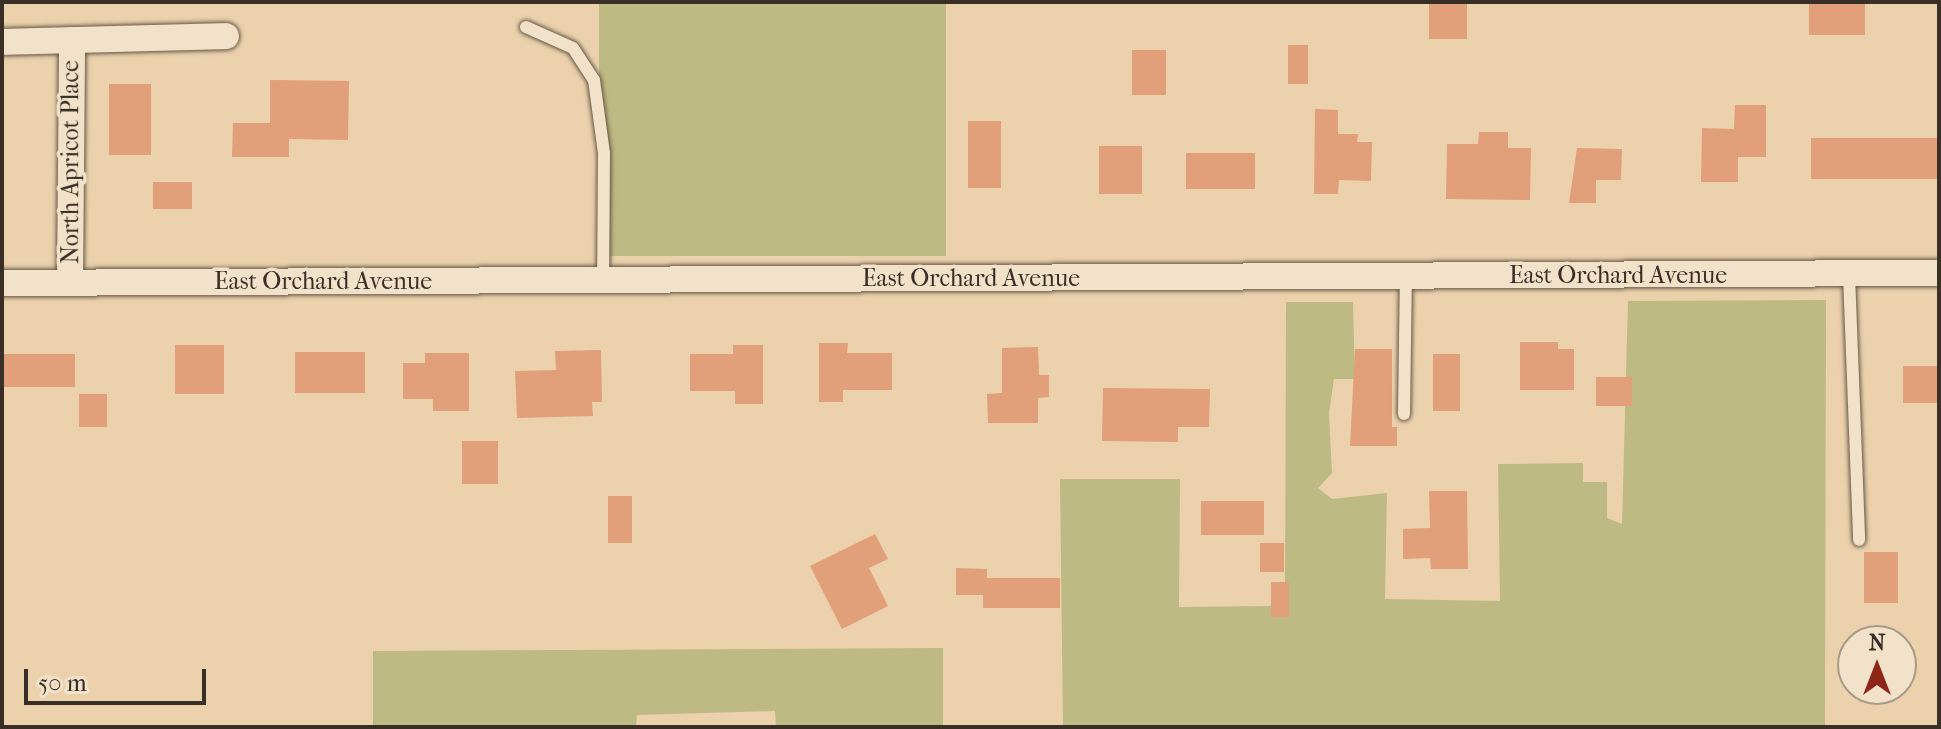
<!DOCTYPE html>
<style>
body{margin:0}
#map{position:relative;width:1941px;height:729px;overflow:hidden;background:#ebd2ac;font-family:"IM FELL French Canon",serif}
div>[style]{position:absolute}
.green>*{inset:0;background:#beba84;transform-origin:0 0}
.building>*{inset:0;background:#e19f7a;transform-origin:0 0}
.roads{filter:drop-shadow(0 0 2px #665848) drop-shadow(0 0 2px #665848)}
.lane>*{height:12px;margin:-6px;padding:0 6px;transform-origin:6px;border-radius:6px;background:#f2e2c9}
.street>*{height:26px;margin:-13px;padding:0 13px;transform-origin:13px;border-radius:13px;background:#f2e2c9}
span{translate:-50% -50%;white-space:nowrap;text-align:center;line-height:1.15;-webkit-text-stroke:7px #f2e2c9;paint-order:stroke}
.street-label{font-size:24px;color:#392f27}
.frame{position:absolute;inset:0;border:4px solid #392f27;pointer-events:none}
.north{position:absolute;left:1837px;top:625px;width:80px;height:80px;box-sizing:border-box;background:#f2e2c9;border:2px solid #a89a88;border-radius:50%;rotate:0deg;font-size:22px;font-weight:700;line-height:32px;text-align:center;color:#392f27}
.north::after{content:'';display:block;margin:auto;width:28px;height:36px;background:#8f2418;clip-path:polygon(50% 0,100% 100%,50% 72%,0 100%)}
.scale{position:absolute;left:24px;top:669px;width:182px;height:36px;box-sizing:border-box;border:4px solid #392f27;border-top:0;padding-left:10px;font-size:24px;line-height:28px;white-space:nowrap;color:#392f27;-webkit-text-stroke:6px #f2e2c9;paint-order:stroke}
</style>
<div id="map">
<div class="green">
<div style="left:599px;top:2px;width:347px;height:254px"></div>
<div style="clip-path:polygon(1826px 300px,1825px 727px,1063px 727px,1060px 479px,1180px 479px,1179px 607px,1285px 606px,1286px 302px,1353px 302px,1355px 379px,1334px 379px,1329px 413px,1332px 473px,1318px 488px,1332px 499px,1387px 493px,1385px 599px,1500px 601px,1498px 464px,1583px 463px,1583px 482px,1607px 482px,1607px 518px,1622px 524px,1628px 301px)"></div>
<div style="clip-path:polygon(943px 648px,943px 727px,776px 727px,775px 711px,637px 715px,636px 727px,373px 727px,373px 651px)"></div>
</div>
<div class="building">
<div style="left:1429px;top:2px;width:38px;height:37px"></div>
<div style="left:1809px;top:2px;width:56px;height:33px"></div>
<div style="left:1288px;top:45px;width:20px;height:39px"></div>
<div style="left:1132px;top:50px;width:34px;height:45px"></div>
<div style="clip-path:polygon(270px 80px,349px 81px,348px 140px,289px 139px,289px 157px,232px 157px,233px 123px,270px 123px)"></div>
<div style="left:109px;top:84px;width:42px;height:71px"></div>
<div style="clip-path:polygon(1735px 105px,1766px 105px,1766px 157px,1738px 157px,1738px 182px,1701px 182px,1702px 128px,1734px 129px)"></div>
<div style="clip-path:polygon(1315px 109px,1338px 110px,1338px 134px,1358px 134px,1357px 142px,1372px 142px,1371px 181px,1339px 180px,1338px 194px,1314px 194px)"></div>
<div style="left:968px;top:121px;width:33px;height:67px"></div>
<div style="clip-path:polygon(1479px 132px,1508px 132px,1508px 148px,1531px 148px,1530px 200px,1446px 199px,1447px 144px,1478px 144px)"></div>
<div style="left:1811px;top:138px;width:128px;height:41px"></div>
<div style="left:1099px;top:146px;width:43px;height:48px"></div>
<div style="clip-path:polygon(1577px 148px,1622px 149px,1621px 180px,1596px 180px,1596px 203px,1569px 203px)"></div>
<div style="left:1186px;top:153px;width:69px;height:36px"></div>
<div style="left:153px;top:182px;width:39px;height:27px"></div>
<div style="clip-path:polygon(1520px 342px,1558px 342px,1558px 349px,1574px 349px,1574px 390px,1520px 390px)"></div>
<div style="clip-path:polygon(819px 343px,848px 343px,847px 353px,892px 353px,892px 390px,843px 390px,843px 402px,819px 402px)"></div>
<div style="left:175px;top:345px;width:49px;height:49px"></div>
<div style="clip-path:polygon(733px 345px,763px 345px,763px 404px,735px 404px,735px 391px,690px 391px,690px 354px,733px 354px)"></div>
<div style="clip-path:polygon(1038px 347px,1039px 375px,1049px 375px,1049px 397px,1038px 398px,1038px 423px,988px 423px,987px 394px,1002px 393px,1002px 348px)"></div>
<div style="clip-path:polygon(1355px 349px,1392px 349px,1392px 427px,1397px 427px,1397px 446px,1350px 446px)"></div>
<div style="clip-path:polygon(601px 350px,602px 402px,592px 402px,593px 416px,517px 418px,515px 371px,556px 370px,555px 351px)"></div>
<div style="left:295px;top:352px;width:70px;height:41px"></div>
<div style="clip-path:polygon(425px 353px,469px 353px,469px 411px,433px 411px,433px 399px,403px 399px,403px 363px,425px 363px)"></div>
<div style="left:2px;top:354px;width:73px;height:33px"></div>
<div style="left:1433px;top:354px;width:27px;height:57px"></div>
<div style="left:1903px;top:366px;width:36px;height:37px"></div>
<div style="left:1596px;top:377px;width:36px;height:29px"></div>
<div style="clip-path:polygon(1103px 388px,1210px 389px,1209px 427px,1178px 427px,1178px 442px,1102px 441px)"></div>
<div style="left:79px;top:394px;width:28px;height:33px"></div>
<div style="left:462px;top:441px;width:36px;height:43px"></div>
<div style="clip-path:polygon(1429px 491px,1467px 491px,1468px 569px,1431px 569px,1430px 558px,1403px 559px,1403px 529px,1430px 528px)"></div>
<div style="left:608px;top:496px;width:24px;height:47px"></div>
<div style="left:1201px;top:501px;width:63px;height:34px"></div>
<div style="clip-path:polygon(875px 534px,888px 559px,869px 568px,888px 606px,842px 629px,810px 566px)"></div>
<div style="left:1260px;top:543px;width:24px;height:29px"></div>
<div style="left:1864px;top:552px;width:34px;height:51px"></div>
<div style="clip-path:polygon(956px 568px,987px 569px,987px 578px,1060px 578px,1060px 608px,983px 608px,983px 595px,956px 595px)"></div>
<div style="left:1271px;top:582px;width:18px;height:35px"></div>
</div>
<div class="roads">
<div class="lane">
<div style="left:526px;top:27px;width:51px;rotate:24.1deg"></div>
<div style="left:573px;top:48px;width:38px;rotate:57deg"></div>
<div style="left:594px;top:80px;width:74px;rotate:82.2deg"></div>
<div style="left:604px;top:153px;width:128px;rotate:90.4deg"></div>
<div style="left:1849px;top:275px;width:265px;rotate:87.8deg"></div>
<div style="left:1404px;top:414px;width:137px;rotate:-89.2deg"></div>
</div>
<div class="street">
<div style="left:2px;top:42px;width:224px;rotate:-1.5deg"></div>
<div style="left:2px;top:283px;width:1937px;rotate:-0.3deg"></div>
<div style="left:70px;top:283px;width:243px;rotate:-89.5deg"></div>
</div>
</div>
<div class="street-label">
<span style="left:71px;top:162px;rotate:-90deg">North Apricot Place</span>
<span style="left:1618px;top:276px">East Orchard Avenue</span>
<span style="left:971px;top:279px">East Orchard Avenue</span>
<span style="left:323px;top:282px">East Orchard Avenue</span>
</div>
<div class="frame"></div>
<div class="north">N</div>
<div class="scale">50 m</div>
</div>
